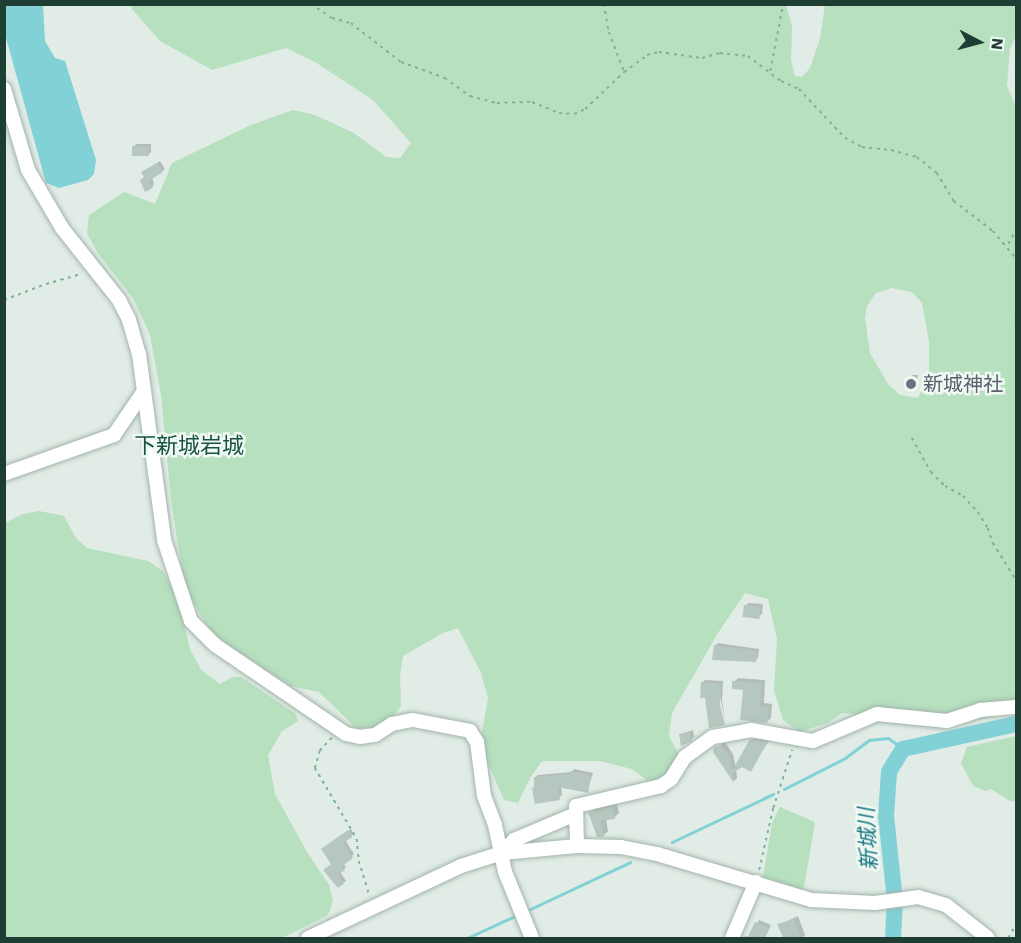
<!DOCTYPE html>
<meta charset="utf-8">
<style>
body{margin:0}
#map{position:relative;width:1021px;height:943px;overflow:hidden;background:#e0ece5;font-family:"Work Sans","Noto Sans JP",sans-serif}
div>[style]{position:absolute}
.green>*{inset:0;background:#b6e0be}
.water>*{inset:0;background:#82d1d7}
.shadow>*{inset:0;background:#0003}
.stream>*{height:3px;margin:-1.5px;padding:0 1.5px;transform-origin:1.5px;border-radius:1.5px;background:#82d1d7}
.river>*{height:16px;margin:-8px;padding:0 8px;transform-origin:8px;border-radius:8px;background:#82d1d7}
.building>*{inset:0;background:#b5c7be;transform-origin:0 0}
.path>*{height:1.5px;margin-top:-0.75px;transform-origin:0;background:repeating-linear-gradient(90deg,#7db39d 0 3px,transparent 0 7.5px)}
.roads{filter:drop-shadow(0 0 2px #a2b4ac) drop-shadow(0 0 2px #a2b4ac)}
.minor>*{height:14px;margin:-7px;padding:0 7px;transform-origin:7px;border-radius:7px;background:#fff}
.dots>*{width:16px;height:16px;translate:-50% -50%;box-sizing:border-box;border:3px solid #f0f8f4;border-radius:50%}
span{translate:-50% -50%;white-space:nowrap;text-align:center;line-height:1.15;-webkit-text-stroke:5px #f0f8f4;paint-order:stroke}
.worship-label{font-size:20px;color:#5b616d}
.left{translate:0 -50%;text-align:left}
.water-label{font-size:21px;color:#14767f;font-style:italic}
.quarter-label{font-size:22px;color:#19523f}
.frame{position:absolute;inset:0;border:6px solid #1f3e33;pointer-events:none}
.north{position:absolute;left:949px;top:12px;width:60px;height:60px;-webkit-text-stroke:4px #f0f8f4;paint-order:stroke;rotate:96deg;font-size:16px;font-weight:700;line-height:24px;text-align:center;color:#1f3e33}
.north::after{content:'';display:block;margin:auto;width:21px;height:27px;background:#1f3e33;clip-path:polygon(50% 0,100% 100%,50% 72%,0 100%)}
</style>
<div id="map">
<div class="green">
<div style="clip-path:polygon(evenodd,131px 5px,786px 5px,792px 26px,791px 60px,795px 76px,802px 77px,810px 68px,820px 39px,825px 5px,1016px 5px,1016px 36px,1010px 49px,1007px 85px,1016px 108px,1016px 712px,939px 728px,869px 721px,855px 714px,842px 713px,828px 723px,800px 732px,783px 720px,774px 690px,777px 639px,768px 599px,745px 593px,718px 633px,672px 713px,669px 736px,679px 755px,676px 764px,659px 780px,649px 782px,632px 769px,599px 761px,542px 761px,530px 778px,518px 803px,504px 800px,480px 745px,488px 698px,481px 673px,458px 628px,443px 633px,403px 656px,400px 676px,401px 706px,391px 719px,375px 728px,356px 728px,319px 692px,290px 686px,213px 635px,185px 589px,171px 500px,161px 395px,150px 335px,133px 298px,99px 255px,87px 234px,89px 215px,124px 192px,155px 204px,172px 163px,251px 125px,293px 110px,315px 115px,354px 133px,386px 157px,400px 158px,411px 143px,373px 100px,315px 62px,286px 48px,212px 70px,160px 41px,132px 9px,131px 5px,892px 288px,912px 292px,922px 303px,929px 342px,929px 374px,918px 398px,900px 395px,888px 384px,870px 353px,865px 318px,867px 306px,876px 293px,892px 288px)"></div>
<div style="clip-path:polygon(39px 511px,64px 516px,76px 538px,87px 548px,148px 561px,163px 571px,179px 601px,190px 649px,201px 670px,220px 684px,233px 677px,241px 677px,296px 714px,298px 721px,282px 731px,268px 755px,275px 794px,307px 852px,329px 885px,333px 901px,328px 915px,282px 938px,5px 938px,5px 523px,23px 514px)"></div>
<div style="clip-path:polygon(1016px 736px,1016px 802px,1010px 801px,991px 789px,986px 791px,973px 786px,961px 763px,967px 747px)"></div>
<div style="clip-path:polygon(780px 807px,815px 822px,804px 887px,801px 889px,763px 877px,772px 823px)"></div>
</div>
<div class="water">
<div style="clip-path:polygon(4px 5px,43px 5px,45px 41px,55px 58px,65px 61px,96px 160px,94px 174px,88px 180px,59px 188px,46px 183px,5px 34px)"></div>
</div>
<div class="shadow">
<div style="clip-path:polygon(136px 144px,151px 144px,151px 152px,148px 155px,134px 147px)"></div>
<div style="clip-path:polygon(160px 161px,165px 169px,152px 178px,154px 184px,152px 187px,146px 177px,146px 170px)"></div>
<div style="clip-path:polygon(912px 375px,918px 375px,916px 386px,908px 388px,908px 380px)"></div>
<div style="clip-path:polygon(748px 603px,763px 604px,762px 614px,759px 616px,746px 606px)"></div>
<div style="clip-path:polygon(718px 643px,759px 649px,758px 657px,756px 660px,715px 646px)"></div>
<div style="clip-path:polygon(738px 678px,765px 680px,764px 703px,772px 704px,771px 718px,767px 722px,745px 689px,734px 682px)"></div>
<div style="clip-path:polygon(705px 680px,723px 681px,722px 701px,726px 723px,720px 697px,702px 683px)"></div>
<div style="clip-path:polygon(693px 730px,694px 737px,691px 740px,681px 734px)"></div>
<div style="clip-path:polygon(755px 736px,770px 739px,750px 770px,741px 765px,736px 769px,737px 778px,734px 781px,714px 752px,716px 748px,725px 742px,733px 754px,736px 768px)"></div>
<div style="clip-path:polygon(574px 769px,593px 773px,587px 791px,561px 786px,562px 795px,559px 798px,536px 786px,535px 778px,538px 775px,572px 772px)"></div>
<div style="clip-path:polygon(617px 803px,619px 813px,614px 818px,606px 819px,608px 831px,603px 836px,595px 822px,592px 822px,590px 813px,595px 808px)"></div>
<div style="clip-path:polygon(351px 829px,354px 834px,345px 840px,354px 854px,343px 863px,346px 867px,340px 872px,346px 881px,339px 886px,325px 847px)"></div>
<div style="clip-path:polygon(798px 916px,805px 935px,802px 938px,785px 938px,779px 925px)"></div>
<div style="clip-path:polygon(759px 920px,771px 925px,765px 938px,743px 938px,746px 936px,750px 937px)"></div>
</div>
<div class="stream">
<div style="left:784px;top:789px;width:68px;rotate:-26.9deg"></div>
<div style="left:845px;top:758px;width:30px;rotate:-37deg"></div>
<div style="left:869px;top:740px;width:19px;rotate:-6deg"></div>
<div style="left:888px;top:738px;width:19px;rotate:36deg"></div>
<div style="left:672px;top:842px;width:112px;rotate:-25.4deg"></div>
<div style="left:526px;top:911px;width:115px;rotate:-25.2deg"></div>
<div style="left:467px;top:938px;width:55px;rotate:-24.7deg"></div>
</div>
<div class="river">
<div style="left:893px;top:938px;width:37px;rotate:-87deg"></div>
<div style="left:895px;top:901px;width:85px;rotate:-96deg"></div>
<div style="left:886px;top:816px;width:44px;rotate:-86.1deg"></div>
<div style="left:889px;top:772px;width:8px;rotate:-60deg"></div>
<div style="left:893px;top:765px;width:19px;rotate:-58deg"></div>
<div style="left:903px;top:749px;width:116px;rotate:-12.5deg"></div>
</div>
<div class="building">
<div style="left:132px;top:146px;width:17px;height:10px"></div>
<div style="clip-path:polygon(157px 163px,163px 172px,149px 181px,153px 188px,145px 192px,140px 180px,144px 177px,141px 172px)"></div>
<div style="left:744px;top:605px;width:17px;height:12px;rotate:7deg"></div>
<div style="clip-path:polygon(714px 645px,757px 651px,756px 662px,712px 660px)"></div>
<div style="clip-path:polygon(732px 681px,762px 683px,760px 706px,769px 707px,767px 723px,740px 720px,743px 690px,732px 689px)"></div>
<div style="clip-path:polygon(701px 682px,721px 684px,720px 705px,725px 725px,709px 728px,705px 698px,700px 698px)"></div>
<div style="clip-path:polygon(690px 732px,692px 741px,681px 746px,679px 734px)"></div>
<div style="clip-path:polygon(750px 739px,767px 742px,751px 772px,742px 767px,733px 773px,734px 783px,713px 752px,714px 747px,721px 745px,730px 758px,732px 771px)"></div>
<div style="clip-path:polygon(570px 771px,591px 775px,588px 793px,558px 787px,560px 800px,535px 804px,532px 788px,534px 787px,534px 777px,570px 774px)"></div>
<div style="clip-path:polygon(613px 807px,615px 819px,601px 821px,604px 837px,597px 837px,588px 812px)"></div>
<div style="clip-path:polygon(348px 830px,352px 837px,343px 843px,353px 858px,342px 866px,345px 870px,338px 875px,344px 884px,338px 888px,323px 870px,331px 864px,321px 849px)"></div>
<div style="clip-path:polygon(794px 919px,801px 939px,784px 939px,777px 924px)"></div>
<div style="clip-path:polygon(755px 922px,769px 928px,764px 939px,747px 939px)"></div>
</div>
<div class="path">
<div style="left:311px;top:4px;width:25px;rotate:34deg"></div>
<div style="left:332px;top:18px;width:20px;rotate:15deg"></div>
<div style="left:351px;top:23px;width:63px;rotate:38deg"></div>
<div style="left:401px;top:62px;width:47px;rotate:20deg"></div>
<div style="left:445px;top:78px;width:31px;rotate:36deg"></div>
<div style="left:470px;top:96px;width:28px;rotate:15deg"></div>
<div style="left:497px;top:103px;width:35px;rotate:-2deg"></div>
<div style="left:532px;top:102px;width:29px;rotate:22deg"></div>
<div style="left:559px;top:113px;width:15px;rotate:4deg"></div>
<div style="left:574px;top:114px;width:12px;rotate:-24deg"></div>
<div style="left:585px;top:109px;width:54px;rotate:-43.5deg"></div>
<div style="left:624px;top:72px;width:29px;rotate:-36deg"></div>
<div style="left:647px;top:55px;width:12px;rotate:-14deg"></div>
<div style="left:659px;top:52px;width:43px;rotate:7.9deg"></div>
<div style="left:702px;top:58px;width:19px;rotate:-16deg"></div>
<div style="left:720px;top:53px;width:28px;rotate:6deg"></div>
<div style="left:748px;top:56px;width:41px;rotate:37.1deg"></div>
<div style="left:781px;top:81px;width:20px;rotate:24deg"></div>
<div style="left:799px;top:89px;width:67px;rotate:46.8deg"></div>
<div style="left:845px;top:138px;width:19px;rotate:28deg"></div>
<div style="left:862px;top:147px;width:29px;rotate:6deg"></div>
<div style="left:891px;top:150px;width:27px;rotate:15deg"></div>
<div style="left:917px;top:157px;width:26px;rotate:39deg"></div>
<div style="left:937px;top:173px;width:33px;rotate:59deg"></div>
<div style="left:954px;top:201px;width:49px;rotate:37.6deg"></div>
<div style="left:993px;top:231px;width:35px;rotate:50deg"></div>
<div style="left:604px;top:4px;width:28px;rotate:80deg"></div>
<div style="left:609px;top:32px;width:42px;rotate:69deg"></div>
<div style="left:770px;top:71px;width:68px;rotate:-79deg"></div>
<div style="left:1008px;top:244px;width:16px;rotate:-60deg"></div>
<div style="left:4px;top:300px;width:45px;rotate:-20.9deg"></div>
<div style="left:46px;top:284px;width:37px;rotate:-16deg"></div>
<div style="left:1016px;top:316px;width:14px;rotate:90deg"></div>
<div style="left:912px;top:438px;width:39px;rotate:61deg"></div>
<div style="left:931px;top:472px;width:20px;rotate:45deg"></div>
<div style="left:945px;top:486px;width:21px;rotate:29deg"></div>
<div style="left:963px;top:496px;width:22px;rotate:47deg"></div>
<div style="left:978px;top:512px;width:19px;rotate:58deg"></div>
<div style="left:988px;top:528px;width:16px;rotate:72deg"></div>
<div style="left:993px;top:543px;width:44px;rotate:58.1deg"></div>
<div style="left:332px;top:738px;width:18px;rotate:133deg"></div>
<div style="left:320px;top:751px;width:18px;rotate:106deg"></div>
<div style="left:315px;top:768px;width:82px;rotate:59.4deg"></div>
<div style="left:357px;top:839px;width:22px;rotate:85deg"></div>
<div style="left:359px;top:861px;width:37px;rotate:73deg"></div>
<div style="left:759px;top:870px;width:64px;rotate:-77.3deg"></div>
<div style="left:773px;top:808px;width:61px;rotate:-71.9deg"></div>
<div style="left:1008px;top:938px;width:16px;rotate:-60deg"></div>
</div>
<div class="roads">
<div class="minor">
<div style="left:4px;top:89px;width:84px;rotate:73.5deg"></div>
<div style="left:28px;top:170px;width:67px;rotate:59.6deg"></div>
<div style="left:62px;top:228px;width:92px;rotate:51.6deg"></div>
<div style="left:119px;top:300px;width:22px;rotate:63deg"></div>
<div style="left:129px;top:320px;width:35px;rotate:74deg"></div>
<div style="left:139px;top:354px;width:188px;rotate:82.3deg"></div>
<div style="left:164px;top:540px;width:85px;rotate:71.6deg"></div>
<div style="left:191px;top:621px;width:34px;rotate:45deg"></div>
<div style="left:215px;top:645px;width:158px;rotate:34.2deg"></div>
<div style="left:346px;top:734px;width:14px;rotate:12deg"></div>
<div style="left:360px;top:737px;width:15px;rotate:-8deg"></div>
<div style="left:375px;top:735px;width:20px;rotate:-33deg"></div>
<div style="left:392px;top:724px;width:21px;rotate:-11deg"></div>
<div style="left:413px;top:720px;width:58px;rotate:10.9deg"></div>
<div style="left:470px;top:731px;width:13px;rotate:58deg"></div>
<div style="left:477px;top:742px;width:54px;rotate:82.6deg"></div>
<div style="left:484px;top:796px;width:31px;rotate:69deg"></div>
<div style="left:495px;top:825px;width:48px;rotate:78deg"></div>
<div style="left:505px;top:872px;width:71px;rotate:67.8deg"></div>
<div style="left:4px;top:474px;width:117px;rotate:-19.5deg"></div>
<div style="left:114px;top:435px;width:53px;rotate:-55.7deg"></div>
<div style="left:577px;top:846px;width:40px;rotate:-91.4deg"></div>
<div style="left:576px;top:806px;width:87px;rotate:-13.2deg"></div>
<div style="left:661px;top:786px;width:12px;rotate:-35deg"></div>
<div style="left:671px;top:779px;width:26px;rotate:-58deg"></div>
<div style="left:685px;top:757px;width:34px;rotate:-36deg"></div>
<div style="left:713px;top:737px;width:39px;rotate:-10deg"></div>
<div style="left:751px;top:730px;width:63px;rotate:10.1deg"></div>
<div style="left:813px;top:741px;width:69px;rotate:-22.9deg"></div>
<div style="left:877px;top:714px;width:70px;rotate:5.7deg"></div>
<div style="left:947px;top:721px;width:35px;rotate:-18deg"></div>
<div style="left:980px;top:710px;width:36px;rotate:-5deg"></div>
<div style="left:502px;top:853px;width:18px;rotate:-47deg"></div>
<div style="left:514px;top:840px;width:67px;rotate:-22.8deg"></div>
<div style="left:308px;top:938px;width:169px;rotate:-25.2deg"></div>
<div style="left:461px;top:866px;width:43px;rotate:-17.6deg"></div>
<div style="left:502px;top:853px;width:75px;rotate:-5.3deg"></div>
<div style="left:577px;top:846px;width:44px;rotate:1.3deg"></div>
<div style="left:621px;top:847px;width:37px;rotate:11deg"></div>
<div style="left:657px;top:854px;width:161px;rotate:16.6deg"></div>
<div style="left:811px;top:900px;width:64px;rotate:2.7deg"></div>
<div style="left:875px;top:903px;width:43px;rotate:-7.9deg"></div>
<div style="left:918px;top:897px;width:29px;rotate:16deg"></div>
<div style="left:946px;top:905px;width:53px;rotate:38.2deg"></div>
<div style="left:732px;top:938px;width:61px;rotate:-66.8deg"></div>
</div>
</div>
<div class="dots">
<div style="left:911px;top:384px;background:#6b7280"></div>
</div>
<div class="worship-label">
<span class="left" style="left:923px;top:384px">新城神社</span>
</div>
<div class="water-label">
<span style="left:868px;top:839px;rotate:-93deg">新城川</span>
</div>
<div class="quarter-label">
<span style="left:189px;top:446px">下新城岩城</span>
</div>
<div class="frame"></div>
<div class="north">N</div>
</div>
